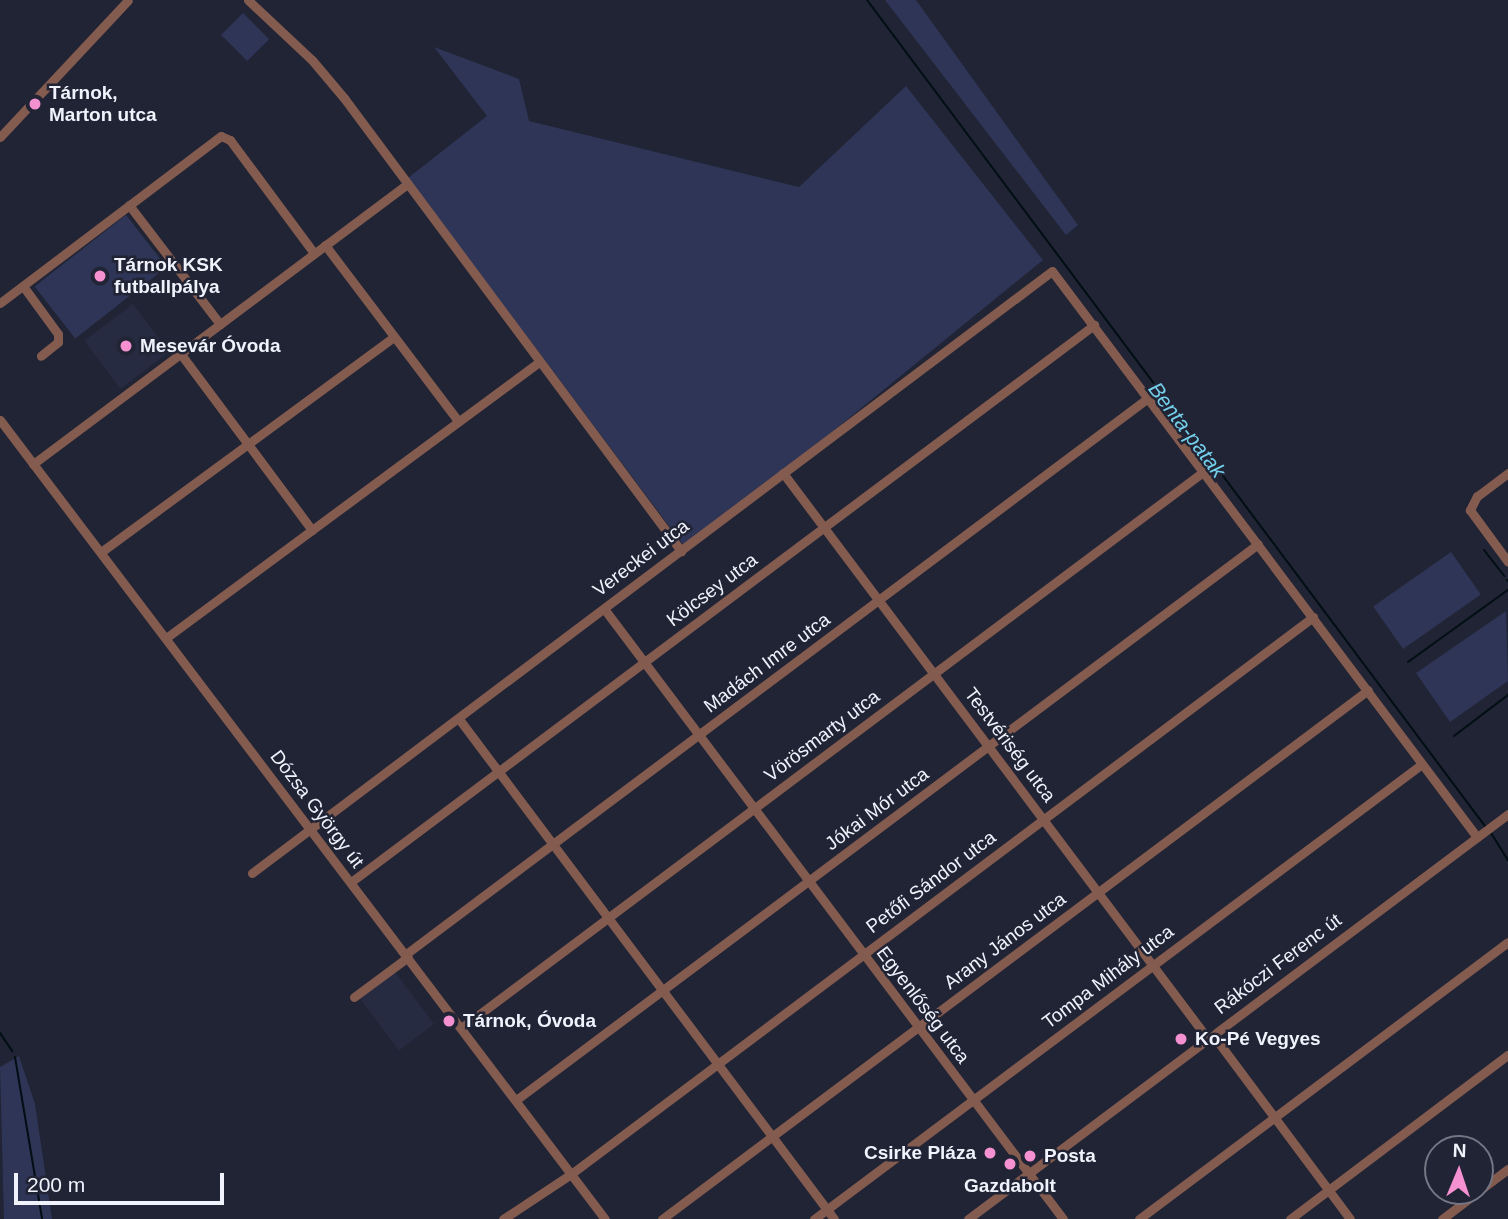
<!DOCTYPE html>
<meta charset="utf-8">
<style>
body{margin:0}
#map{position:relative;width:1508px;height:1219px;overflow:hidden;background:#212434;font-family:Helvetica,sans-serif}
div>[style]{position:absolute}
.built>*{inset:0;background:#272b41;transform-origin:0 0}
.green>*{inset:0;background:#2f3556;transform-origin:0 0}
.stream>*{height:2px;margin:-1px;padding:0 1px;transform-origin:1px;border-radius:1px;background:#010e13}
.minor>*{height:9px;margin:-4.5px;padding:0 4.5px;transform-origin:4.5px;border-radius:4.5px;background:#835b4f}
.dots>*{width:19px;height:19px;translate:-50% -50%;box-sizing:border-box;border:4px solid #212434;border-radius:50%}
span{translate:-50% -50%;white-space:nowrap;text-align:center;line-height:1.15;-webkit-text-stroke:5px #212434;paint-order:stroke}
.poi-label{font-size:19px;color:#f0f2fd;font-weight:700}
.left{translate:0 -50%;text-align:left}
.right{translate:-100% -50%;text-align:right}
.street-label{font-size:19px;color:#f0f2fd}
.water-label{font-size:21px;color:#74cfea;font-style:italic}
.north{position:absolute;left:1424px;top:1135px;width:70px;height:70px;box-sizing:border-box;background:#212434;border:2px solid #747684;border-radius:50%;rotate:2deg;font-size:19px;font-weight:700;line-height:28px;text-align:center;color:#f0f2fd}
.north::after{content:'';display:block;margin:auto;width:24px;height:32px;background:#f590d1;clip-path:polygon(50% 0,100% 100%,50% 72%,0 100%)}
.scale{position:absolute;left:14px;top:1173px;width:210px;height:32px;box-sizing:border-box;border:4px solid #f0f2fd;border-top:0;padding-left:9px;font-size:21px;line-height:24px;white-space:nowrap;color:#f0f2fd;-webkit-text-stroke:5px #212434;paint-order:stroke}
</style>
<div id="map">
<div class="built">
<div style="left:133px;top:304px;width:60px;height:61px;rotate:53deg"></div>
<div style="left:395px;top:972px;width:65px;height:44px;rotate:53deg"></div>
</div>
<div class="green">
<div style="clip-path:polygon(885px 0,916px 0,1078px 225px,1066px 235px)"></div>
<div style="left:243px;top:13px;width:37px;height:31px;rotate:45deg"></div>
<div style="clip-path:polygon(434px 47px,519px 79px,529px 121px,799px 187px,906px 86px,1043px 260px,687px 550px,408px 178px,487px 116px)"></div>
<div style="left:126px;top:215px;width:66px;height:116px;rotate:52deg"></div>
<div style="left:1451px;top:552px;width:52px;height:95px;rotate:55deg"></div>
<div style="clip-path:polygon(1506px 611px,1508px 681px,1450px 722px,1416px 673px)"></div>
<div style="clip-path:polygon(19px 1056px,35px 1104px,52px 1219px,4px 1219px,0 1067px)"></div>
</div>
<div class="stream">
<div style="left:867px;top:0;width:1032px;rotate:53.2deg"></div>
<div style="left:1484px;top:550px;width:33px;rotate:52deg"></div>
<div style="left:1507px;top:580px;width:1px;rotate:45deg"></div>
<div style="left:1408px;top:662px;width:123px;rotate:-35.8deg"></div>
<div style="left:1454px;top:736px;width:68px;rotate:-37.2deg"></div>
<div style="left:1491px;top:833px;width:32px;rotate:58deg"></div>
<div style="left:0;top:1033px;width:22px;rotate:56deg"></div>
<div style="left:15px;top:1057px;width:164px;rotate:80.5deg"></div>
</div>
<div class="minor">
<div style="left:248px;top:0;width:88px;rotate:43.2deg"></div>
<div style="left:312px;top:60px;width:50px;rotate:49.9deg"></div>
<div style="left:344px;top:98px;width:565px;rotate:53.35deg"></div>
<div style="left:0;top:137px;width:187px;rotate:-46.9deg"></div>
<div style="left:129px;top:205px;width:150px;rotate:52.6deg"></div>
<div style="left:325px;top:245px;width:221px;rotate:52.9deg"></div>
<div style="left:23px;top:286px;width:59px;rotate:53.9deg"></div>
<div style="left:58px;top:334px;width:8px;rotate:90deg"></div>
<div style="left:58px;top:342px;width:22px;rotate:141deg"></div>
<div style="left:0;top:303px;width:277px;rotate:-37.1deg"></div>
<div style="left:221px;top:136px;width:10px;rotate:24deg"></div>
<div style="left:230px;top:140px;width:141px;rotate:53.4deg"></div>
<div style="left:180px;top:353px;width:221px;rotate:53.3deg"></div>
<div style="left:0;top:420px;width:1002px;rotate:52.87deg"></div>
<div style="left:33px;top:464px;width:466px;rotate:-36.8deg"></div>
<div style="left:783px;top:473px;width:708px;rotate:53.1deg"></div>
<div style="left:1508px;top:473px;width:39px;rotate:143deg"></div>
<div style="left:1477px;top:496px;width:16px;rotate:117deg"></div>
<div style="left:1470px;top:510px;width:64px;rotate:53.8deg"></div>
<div style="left:101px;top:552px;width:363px;rotate:-36.3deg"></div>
<div style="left:605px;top:610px;width:762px;rotate:53.05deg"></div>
<div style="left:166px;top:638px;width:463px;rotate:-36.5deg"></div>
<div style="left:459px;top:719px;width:625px;rotate:53.13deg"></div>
<div style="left:252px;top:873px;width:1001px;rotate:-36.96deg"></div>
<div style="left:1052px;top:271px;width:708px;rotate:53.1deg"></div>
<div style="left:351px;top:882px;width:929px;rotate:-36.86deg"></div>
<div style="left:406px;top:954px;width:927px;rotate:-36.85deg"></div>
<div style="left:354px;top:997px;width:67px;rotate:-36.5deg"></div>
<div style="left:461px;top:1028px;width:927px;rotate:-36.85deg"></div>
<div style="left:1213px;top:1035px;width:229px;rotate:53.3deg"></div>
<div style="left:516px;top:1100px;width:927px;rotate:-36.85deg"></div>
<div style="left:1480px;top:1190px;width:35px;rotate:-37deg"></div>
<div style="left:503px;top:1219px;width:82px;rotate:-33.5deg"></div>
<div style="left:571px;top:1174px;width:928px;rotate:-36.89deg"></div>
<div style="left:662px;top:1219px;width:882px;rotate:-36.84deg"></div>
<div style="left:814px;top:1219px;width:759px;rotate:-36.81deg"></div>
<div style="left:968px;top:1219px;width:675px;rotate:-36.87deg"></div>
<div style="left:1139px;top:1219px;width:461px;rotate:-36.9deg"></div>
<div style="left:1290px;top:1219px;width:273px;rotate:-37deg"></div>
<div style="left:1442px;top:1219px;width:46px;rotate:-37.1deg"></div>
</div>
<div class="dots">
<div style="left:35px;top:104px;background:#f590d1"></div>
<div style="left:100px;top:276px;background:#f590d1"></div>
<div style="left:126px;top:346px;background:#f590d1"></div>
<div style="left:449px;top:1021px;background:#f590d1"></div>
<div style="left:1181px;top:1039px;background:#f590d1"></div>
<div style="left:990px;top:1153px;background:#f590d1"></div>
<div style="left:1030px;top:1156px;background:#f590d1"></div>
<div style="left:1010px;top:1164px;background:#f590d1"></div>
</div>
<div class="poi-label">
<span class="left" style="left:49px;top:104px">Tárnok,<br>Marton utca</span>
<span class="left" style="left:114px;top:276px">Tárnok KSK<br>futballpálya</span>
<span class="left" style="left:140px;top:346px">Mesevár Óvoda</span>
<span class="left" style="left:463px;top:1021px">Tárnok, Óvoda</span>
<span class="left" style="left:1195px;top:1039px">Ko-Pé Vegyes</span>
<span class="right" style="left:976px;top:1153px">Csirke Pláza</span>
<span class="left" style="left:1044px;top:1156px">Posta</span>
<span style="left:1010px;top:1186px">Gazdabolt</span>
</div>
<div class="street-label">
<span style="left:641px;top:558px;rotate:-37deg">Vereckei utca</span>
<span style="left:712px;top:590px;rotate:-37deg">Kölcsey utca</span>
<span style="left:767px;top:663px;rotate:-37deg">Madách Imre utca</span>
<span style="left:822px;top:736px;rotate:-37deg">Vörösmarty utca</span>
<span style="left:1010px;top:745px;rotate:53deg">Testvériség utca</span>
<span style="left:317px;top:809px;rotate:53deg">Dózsa György út</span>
<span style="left:877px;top:809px;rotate:-37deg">Jókai Mór utca</span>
<span style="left:931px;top:882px;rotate:-37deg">Petőfi Sándor utca</span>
<span style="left:1005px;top:941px;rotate:-37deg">Arany János utca</span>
<span style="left:1278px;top:964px;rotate:-37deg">Rákóczi Ferenc út</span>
<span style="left:1108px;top:977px;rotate:-37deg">Tompa Mihály utca</span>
<span style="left:923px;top:1005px;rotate:53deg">Egyenlőség utca</span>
</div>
<div class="water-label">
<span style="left:1187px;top:430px;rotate:53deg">Benta-patak</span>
</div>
<div class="north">N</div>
<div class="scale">200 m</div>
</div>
